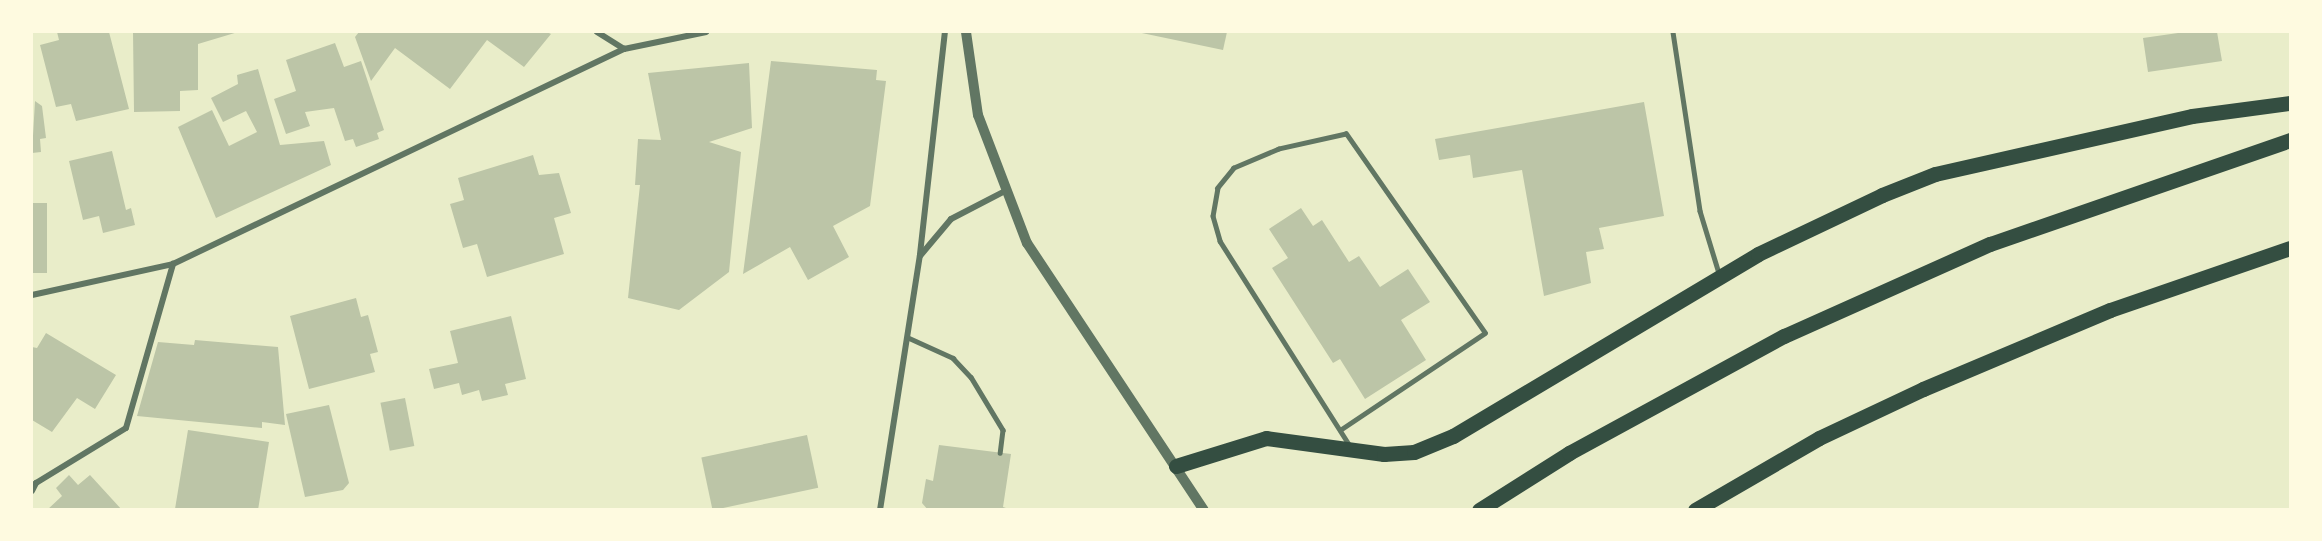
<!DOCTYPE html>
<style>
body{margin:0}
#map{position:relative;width:2322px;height:541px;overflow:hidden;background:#e9edc9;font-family:Merriweather,serif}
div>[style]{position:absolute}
.building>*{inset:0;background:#bcc5a7;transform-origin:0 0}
.service>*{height:4.5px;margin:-2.25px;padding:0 2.25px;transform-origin:2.25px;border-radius:2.25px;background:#617663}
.minor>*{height:6px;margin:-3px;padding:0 3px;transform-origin:3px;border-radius:3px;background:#617663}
.tertiary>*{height:10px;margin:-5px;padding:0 5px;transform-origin:5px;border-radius:5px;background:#617663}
.primary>*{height:15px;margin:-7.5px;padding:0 7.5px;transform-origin:7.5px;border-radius:7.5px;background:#344e41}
span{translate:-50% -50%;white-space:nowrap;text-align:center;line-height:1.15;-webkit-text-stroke:6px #fefae0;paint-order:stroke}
.frame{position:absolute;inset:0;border:33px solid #fefae0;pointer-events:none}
</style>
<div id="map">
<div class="building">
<div style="clip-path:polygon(57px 32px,109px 32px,129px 109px,76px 121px,71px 104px,56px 107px,40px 45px,59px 40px)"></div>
<div style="clip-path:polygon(133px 32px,238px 32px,198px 44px,198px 90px,180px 91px,180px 111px,134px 112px)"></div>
<div style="clip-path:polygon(359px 32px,547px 32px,551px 34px,524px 67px,487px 40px,450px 89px,395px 48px,371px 81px,355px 37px)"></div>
<div style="clip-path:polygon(1137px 32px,1227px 32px,1223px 50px)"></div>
<div style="clip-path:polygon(2185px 32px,2217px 32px,2222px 61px,2148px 72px,2143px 38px)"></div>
<div style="clip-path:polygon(335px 43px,344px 67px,361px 61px,384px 130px,377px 133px,379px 139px,356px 147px,353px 139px,345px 141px,334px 108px,305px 112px,310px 126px,286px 134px,274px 99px,296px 91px,286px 60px)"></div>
<div style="clip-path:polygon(771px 61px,877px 70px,876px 80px,886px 81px,870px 206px,833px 226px,849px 257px,808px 280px,790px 247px,743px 274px)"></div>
<div style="clip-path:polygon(749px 63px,752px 128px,709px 142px,741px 152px,729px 272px,679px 310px,628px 298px,640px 185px,635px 185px,638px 139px,661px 140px,648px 73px)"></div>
<div style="clip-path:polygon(258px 69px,280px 145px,324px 141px,331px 165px,216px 218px,178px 127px,212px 110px,229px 146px,257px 132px,246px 111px,223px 122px,211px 98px,238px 84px,237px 75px)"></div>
<div style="clip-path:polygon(35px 101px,42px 106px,46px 138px,40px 139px,41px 152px,32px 153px)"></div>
<div style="clip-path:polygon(1644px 102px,1664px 216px,1599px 228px,1604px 249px,1586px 252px,1591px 283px,1544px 296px,1522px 170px,1473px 178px,1470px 155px,1439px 160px,1435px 139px)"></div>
<div style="clip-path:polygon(112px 151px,126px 210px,131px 208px,135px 225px,103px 233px,99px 216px,83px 220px,69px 161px)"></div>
<div style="clip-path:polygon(533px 155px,539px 175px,559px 173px,571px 213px,554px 218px,564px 254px,487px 277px,477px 244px,463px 248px,450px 204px,464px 200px,458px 178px)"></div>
<div style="left:32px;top:203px;width:15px;height:70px"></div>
<div style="clip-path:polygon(1301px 208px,1313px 226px,1322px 220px,1349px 262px,1359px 256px,1380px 287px,1408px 269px,1430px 302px,1401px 320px,1426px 360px,1365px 399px,1340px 359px,1333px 363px,1272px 268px,1288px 258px,1269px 229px)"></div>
<div style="clip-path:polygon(356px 298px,361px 317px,368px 315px,378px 352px,370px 354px,375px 372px,309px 389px,290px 316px)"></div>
<div style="clip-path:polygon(511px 316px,526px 379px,505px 384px,508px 395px,482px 401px,479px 390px,462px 395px,459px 383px,434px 389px,429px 369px,458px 363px,450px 331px)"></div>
<div style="clip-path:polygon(46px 333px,116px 375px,95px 409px,77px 398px,52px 432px,32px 420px,32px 347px,37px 348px)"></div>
<div style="clip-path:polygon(195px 340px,278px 347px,285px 425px,262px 422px,262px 428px,137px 416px,158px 342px,194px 345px)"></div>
<div style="left:405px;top:398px;width:49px;height:25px;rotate:79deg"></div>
<div style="clip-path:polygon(329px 405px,349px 483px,343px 490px,305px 497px,286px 414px)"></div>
<div style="clip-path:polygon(188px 430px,269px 442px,258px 510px,175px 509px)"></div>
<div style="left:807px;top:435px;width:54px;height:108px;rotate:78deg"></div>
<div style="clip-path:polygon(939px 445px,1011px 454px,1003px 507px,1012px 510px,928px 510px,922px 503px,926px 479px,933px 481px)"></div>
<div style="clip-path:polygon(69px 475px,78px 485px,90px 475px,122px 510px,47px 510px,62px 496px,56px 488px)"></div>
</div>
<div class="service">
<div style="left:1673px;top:32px;width:181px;rotate:81.4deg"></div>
<div style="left:1700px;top:211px;width:65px;rotate:73deg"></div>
<div style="left:907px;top:337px;width:51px;rotate:24.5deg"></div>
<div style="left:953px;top:358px;width:26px;rotate:47deg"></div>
<div style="left:971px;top:377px;width:62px;rotate:58.9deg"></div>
<div style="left:1003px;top:430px;width:23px;rotate:97deg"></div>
<div style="left:1340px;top:430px;width:174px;rotate:-33.8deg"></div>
<div style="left:1485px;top:333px;width:243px;rotate:-124.9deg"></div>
<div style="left:1346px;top:134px;width:69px;rotate:167.4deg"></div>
<div style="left:1279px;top:149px;width:49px;rotate:157.1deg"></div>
<div style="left:1234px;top:168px;width:26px;rotate:129deg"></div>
<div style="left:1218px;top:188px;width:28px;rotate:100deg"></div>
<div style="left:1213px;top:216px;width:26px;rotate:74deg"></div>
<div style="left:1220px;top:241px;width:243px;rotate:57.6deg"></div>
</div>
<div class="minor">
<div style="left:597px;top:32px;width:32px;rotate:32deg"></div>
<div style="left:920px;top:254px;width:223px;rotate:-83.6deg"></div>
<div style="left:32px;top:295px;width:144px;rotate:-12.4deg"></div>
<div style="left:173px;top:264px;width:500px;rotate:-25.5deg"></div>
<div style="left:624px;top:49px;width:84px;rotate:-11.7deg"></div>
<div style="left:32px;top:491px;width:9px;rotate:-63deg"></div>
<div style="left:36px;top:483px;width:105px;rotate:-31.4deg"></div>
<div style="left:126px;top:428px;width:171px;rotate:-74deg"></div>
<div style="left:880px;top:510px;width:257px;rotate:-81.1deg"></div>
<div style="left:920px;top:256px;width:48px;rotate:-50deg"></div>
<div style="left:951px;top:219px;width:59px;rotate:-27.4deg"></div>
</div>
<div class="tertiary">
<div style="left:966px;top:32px;width:84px;rotate:81.8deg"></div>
<div style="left:978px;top:115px;width:137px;rotate:69.1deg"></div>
<div style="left:1027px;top:243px;width:320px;rotate:56.5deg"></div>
</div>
<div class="primary">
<div style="left:1176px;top:466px;width:94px;rotate:-17.3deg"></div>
<div style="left:1266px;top:438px;width:119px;rotate:7.7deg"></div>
<div style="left:1384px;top:454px;width:30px;rotate:-4deg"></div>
<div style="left:1414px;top:452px;width:42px;rotate:-22.3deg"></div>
<div style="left:1453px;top:436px;width:355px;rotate:-30.8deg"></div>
<div style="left:1758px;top:254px;width:137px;rotate:-25.4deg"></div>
<div style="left:1882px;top:195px;width:57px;rotate:-21.6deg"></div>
<div style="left:1935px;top:174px;width:263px;rotate:-12.7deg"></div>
<div style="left:2192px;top:116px;width:99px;rotate:-7.6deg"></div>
<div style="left:1479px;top:510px;width:107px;rotate:-32.3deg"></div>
<div style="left:1569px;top:453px;width:245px;rotate:-28.6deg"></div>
<div style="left:1784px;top:336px;width:226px;rotate:-24.1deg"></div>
<div style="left:1990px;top:244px;width:318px;rotate:-19.1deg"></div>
<div style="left:1695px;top:510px;width:143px;rotate:-30.1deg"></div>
<div style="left:1819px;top:438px;width:115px;rotate:-25.2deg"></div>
<div style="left:1923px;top:389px;width:203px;rotate:-22.9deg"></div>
<div style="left:2110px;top:310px;width:190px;rotate:-19deg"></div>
</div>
<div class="frame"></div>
</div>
